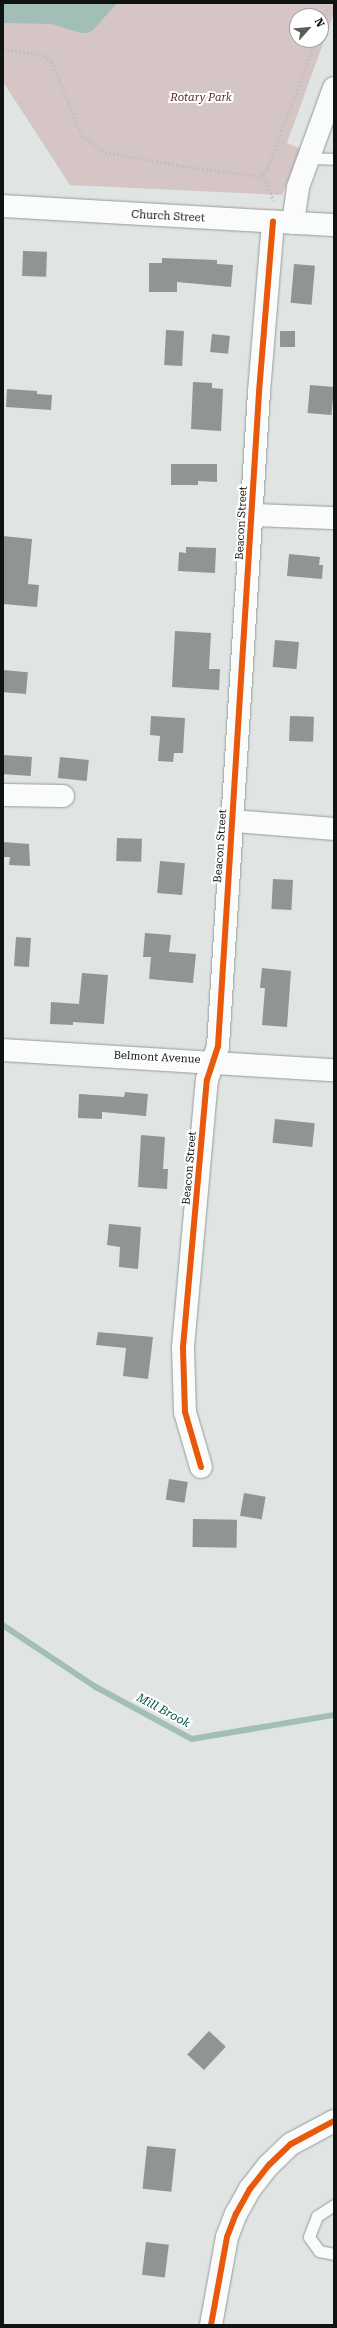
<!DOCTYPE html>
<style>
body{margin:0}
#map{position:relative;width:337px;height:2328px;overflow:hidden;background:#e0e5e4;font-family:"Roboto Serif",serif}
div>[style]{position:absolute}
.green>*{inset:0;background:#d5c5c4}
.water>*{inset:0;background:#a2bfb7}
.stream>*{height:5.5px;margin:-2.75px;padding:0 2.75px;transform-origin:2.75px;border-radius:2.75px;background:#a2bfb7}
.building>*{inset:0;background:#909493;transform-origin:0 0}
.path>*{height:2.5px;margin-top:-1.25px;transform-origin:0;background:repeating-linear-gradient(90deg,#c0c2c1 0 2px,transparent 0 4px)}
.roads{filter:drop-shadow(0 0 1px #969a99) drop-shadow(0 0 1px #969a99)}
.service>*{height:11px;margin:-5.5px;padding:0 5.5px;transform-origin:5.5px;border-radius:5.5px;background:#fafbfb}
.minor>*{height:22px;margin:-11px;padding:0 11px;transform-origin:11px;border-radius:11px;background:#fafbfb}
.tertiary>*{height:22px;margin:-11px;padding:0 11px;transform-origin:11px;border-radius:11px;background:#fafbfb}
.secondary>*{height:22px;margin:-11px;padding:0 11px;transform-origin:11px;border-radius:11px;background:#fafbfb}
.cycleway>*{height:6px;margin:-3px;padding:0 3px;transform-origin:3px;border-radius:3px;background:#e8590c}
span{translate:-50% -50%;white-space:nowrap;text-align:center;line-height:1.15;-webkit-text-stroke:4px #fff;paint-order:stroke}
.park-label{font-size:11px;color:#5b2828;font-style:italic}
.street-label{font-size:11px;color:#0f1312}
.water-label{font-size:12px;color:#005446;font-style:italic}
.frame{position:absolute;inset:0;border:4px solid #0f1312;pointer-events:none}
.north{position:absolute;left:289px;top:8px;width:40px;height:40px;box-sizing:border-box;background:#fff;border:1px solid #9fa1a0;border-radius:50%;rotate:63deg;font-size:11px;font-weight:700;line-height:16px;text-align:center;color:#0f1312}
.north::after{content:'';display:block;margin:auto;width:14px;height:18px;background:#585c5c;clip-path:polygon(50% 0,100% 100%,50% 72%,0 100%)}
</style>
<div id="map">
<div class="green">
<div style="clip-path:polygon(evenodd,3px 3px,334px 3px,334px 13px,287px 143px,301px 149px,282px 195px,70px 185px,3px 82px,3px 3px,297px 16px,321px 16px,321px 40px,297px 40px,297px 16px)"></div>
</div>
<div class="water">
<div style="clip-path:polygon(3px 3px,117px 3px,94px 29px,88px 33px,81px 33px,52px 24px,3px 23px)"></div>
</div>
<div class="stream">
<div style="left:3px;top:1625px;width:112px;rotate:33.7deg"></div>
<div style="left:96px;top:1687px;width:109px;rotate:28.4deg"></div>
<div style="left:192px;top:1739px;width:144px;rotate:-9.6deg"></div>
</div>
<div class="building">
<div style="left:23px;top:251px;width:24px;height:25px;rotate:2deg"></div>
<div style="clip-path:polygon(162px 258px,217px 260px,217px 264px,233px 265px,231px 287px,177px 282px,177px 292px,149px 292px,149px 263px,162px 263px)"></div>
<div style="left:294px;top:264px;width:21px;height:39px;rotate:5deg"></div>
<div style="left:166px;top:330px;width:18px;height:35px;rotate:3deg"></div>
<div style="left:280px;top:331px;width:15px;height:16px"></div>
<div style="left:212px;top:334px;width:18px;height:18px;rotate:6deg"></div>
<div style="clip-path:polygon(193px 382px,212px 383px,212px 388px,223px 389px,221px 431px,191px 429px)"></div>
<div style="left:310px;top:385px;width:24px;height:28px;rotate:5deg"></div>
<div style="clip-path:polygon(7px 389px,37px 391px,37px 394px,52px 395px,51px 410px,6px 407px)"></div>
<div style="clip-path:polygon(171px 464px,217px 464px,217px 482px,198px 481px,198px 485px,171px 485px)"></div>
<div style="clip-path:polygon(3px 536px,32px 539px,28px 584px,39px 585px,37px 607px,3px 604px)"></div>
<div style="clip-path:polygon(186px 547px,216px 548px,215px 573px,178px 571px,179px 552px,186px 553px)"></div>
<div style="clip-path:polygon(289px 554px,320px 557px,319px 565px,323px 565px,322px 579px,287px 576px)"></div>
<div style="clip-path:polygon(175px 631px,211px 633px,209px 669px,220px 669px,219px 690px,172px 687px)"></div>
<div style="left:275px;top:640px;width:24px;height:27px;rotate:5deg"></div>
<div style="left:3px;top:670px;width:25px;height:22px;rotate:5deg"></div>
<div style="clip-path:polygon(151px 716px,185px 718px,183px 753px,174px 753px,173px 762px,158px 761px,160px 736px,150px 735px)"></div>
<div style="left:290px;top:716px;width:24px;height:25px;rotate:2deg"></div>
<div style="left:3px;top:755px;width:29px;height:19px;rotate:4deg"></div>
<div style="left:60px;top:757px;width:29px;height:21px;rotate:6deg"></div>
<div style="left:117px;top:838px;width:25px;height:23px;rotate:2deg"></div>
<div style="clip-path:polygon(3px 842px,29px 844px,30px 866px,9px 865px,10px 857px,3px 857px)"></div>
<div style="left:160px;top:861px;width:25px;height:32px;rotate:5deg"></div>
<div style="left:273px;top:879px;width:20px;height:30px;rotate:3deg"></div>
<div style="clip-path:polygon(145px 933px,171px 935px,169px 952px,196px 954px,193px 983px,149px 979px,151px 957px,143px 957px)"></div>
<div style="left:16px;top:937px;width:15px;height:29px;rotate:4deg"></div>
<div style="clip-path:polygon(262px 968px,291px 971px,287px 1027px,262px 1025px,265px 988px,260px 988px)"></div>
<div style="clip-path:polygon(82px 973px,108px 975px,104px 1024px,73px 1022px,73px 1025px,50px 1024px,51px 1002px,79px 1004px)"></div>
<div style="clip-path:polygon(125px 1092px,148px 1094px,146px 1116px,102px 1112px,102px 1119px,78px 1118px,79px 1094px,124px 1097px)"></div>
<div style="left:275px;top:1119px;width:40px;height:24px;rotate:6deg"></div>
<div style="clip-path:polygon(141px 1135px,165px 1137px,163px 1169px,168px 1169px,167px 1189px,138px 1187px)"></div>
<div style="clip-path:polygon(109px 1224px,141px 1227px,138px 1269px,119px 1267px,120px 1247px,107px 1245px)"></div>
<div style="clip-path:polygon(98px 1332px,153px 1337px,148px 1379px,123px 1376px,126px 1348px,96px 1345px)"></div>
<div style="left:169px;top:1479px;width:19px;height:21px;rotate:9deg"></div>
<div style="left:244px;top:1493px;width:22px;height:23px;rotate:10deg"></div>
<div style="left:193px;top:1519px;width:44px;height:28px;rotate:1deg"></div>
<div style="left:209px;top:2031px;width:23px;height:32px;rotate:43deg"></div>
<div style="left:147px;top:2146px;width:29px;height:43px;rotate:6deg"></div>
<div style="left:146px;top:2242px;width:23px;height:33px;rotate:7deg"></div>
</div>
<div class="path">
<div style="left:321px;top:26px;width:24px;rotate:-71deg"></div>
<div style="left:3px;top:49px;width:41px;rotate:8.3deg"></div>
<div style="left:44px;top:55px;width:10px;rotate:37deg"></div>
<div style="left:52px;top:61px;width:81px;rotate:68.2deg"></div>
<div style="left:82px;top:136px;width:28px;rotate:35deg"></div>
<div style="left:105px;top:152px;width:78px;rotate:10.3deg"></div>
<div style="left:182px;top:166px;width:78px;rotate:7.4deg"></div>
<div style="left:259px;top:176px;width:11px;rotate:-41deg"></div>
<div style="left:267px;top:169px;width:138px;rotate:-69.2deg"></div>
<div style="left:263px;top:174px;width:29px;rotate:68deg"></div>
</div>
<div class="roads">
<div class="service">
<div style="left:309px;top:158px;width:25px;rotate:2deg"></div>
<div style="left:334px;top:2205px;width:20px;rotate:147deg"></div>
<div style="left:317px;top:2216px;width:22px;rotate:111deg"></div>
<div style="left:309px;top:2237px;width:17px;rotate:54deg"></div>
<div style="left:319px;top:2251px;width:15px;rotate:11deg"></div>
</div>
<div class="minor">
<div style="left:293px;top:223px;width:36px;rotate:-82deg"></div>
<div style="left:298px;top:187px;width:105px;rotate:-70deg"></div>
<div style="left:252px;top:515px;width:82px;rotate:2.1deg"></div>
<div style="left:3px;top:795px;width:60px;rotate:1deg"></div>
<div style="left:233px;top:821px;width:101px;rotate:4.5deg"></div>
<div style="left:3px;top:1050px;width:332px;rotate:3.5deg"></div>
<div style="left:201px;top:1467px;width:57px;rotate:-106.2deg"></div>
<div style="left:185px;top:1412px;width:65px;rotate:-91.8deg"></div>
<div style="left:183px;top:1347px;width:268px;rotate:-84.9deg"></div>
<div style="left:207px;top:1080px;width:36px;rotate:-72deg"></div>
<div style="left:218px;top:1046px;width:655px;rotate:-86.41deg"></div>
<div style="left:259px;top:392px;width:171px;rotate:-85.3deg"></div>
</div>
<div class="tertiary">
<div style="left:211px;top:2325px;width:89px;rotate:-79.7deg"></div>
<div style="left:227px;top:2237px;width:25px;rotate:-69deg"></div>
<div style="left:236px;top:2214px;width:29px;rotate:-61deg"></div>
<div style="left:250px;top:2189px;width:31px;rotate:-52deg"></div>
<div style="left:269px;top:2165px;width:30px;rotate:-44deg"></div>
<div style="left:291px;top:2144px;width:49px;rotate:-28.1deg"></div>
</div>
<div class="secondary">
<div style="left:3px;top:206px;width:332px;rotate:3.3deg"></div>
</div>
</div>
<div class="cycleway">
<div style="left:201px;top:1467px;width:57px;rotate:-106.2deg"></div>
<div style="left:185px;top:1412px;width:65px;rotate:-91.8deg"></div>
<div style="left:183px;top:1347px;width:268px;rotate:-84.9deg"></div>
<div style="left:207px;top:1080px;width:36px;rotate:-72deg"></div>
<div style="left:218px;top:1046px;width:655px;rotate:-86.41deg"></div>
<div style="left:259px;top:392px;width:171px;rotate:-85.3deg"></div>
<div style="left:211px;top:2325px;width:89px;rotate:-79.7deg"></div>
<div style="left:227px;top:2237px;width:25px;rotate:-69deg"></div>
<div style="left:236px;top:2214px;width:29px;rotate:-61deg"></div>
<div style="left:250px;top:2189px;width:31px;rotate:-52deg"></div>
<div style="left:269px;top:2165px;width:30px;rotate:-44deg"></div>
<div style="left:291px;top:2144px;width:49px;rotate:-28.1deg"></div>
</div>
<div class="park-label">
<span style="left:201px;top:98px">Rotary Park</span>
</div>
<div class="street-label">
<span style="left:168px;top:217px;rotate:3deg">Church Street</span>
<span style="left:242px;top:523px;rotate:-87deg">Beacon Street</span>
<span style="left:221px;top:846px;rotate:-86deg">Beacon Street</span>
<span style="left:157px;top:1058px;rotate:3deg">Belmont Avenue</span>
<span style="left:190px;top:1168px;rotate:-85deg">Beacon Street</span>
</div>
<div class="water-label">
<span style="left:163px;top:1711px;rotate:28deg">Mill Brook</span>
</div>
<div class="frame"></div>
<div class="north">N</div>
</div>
